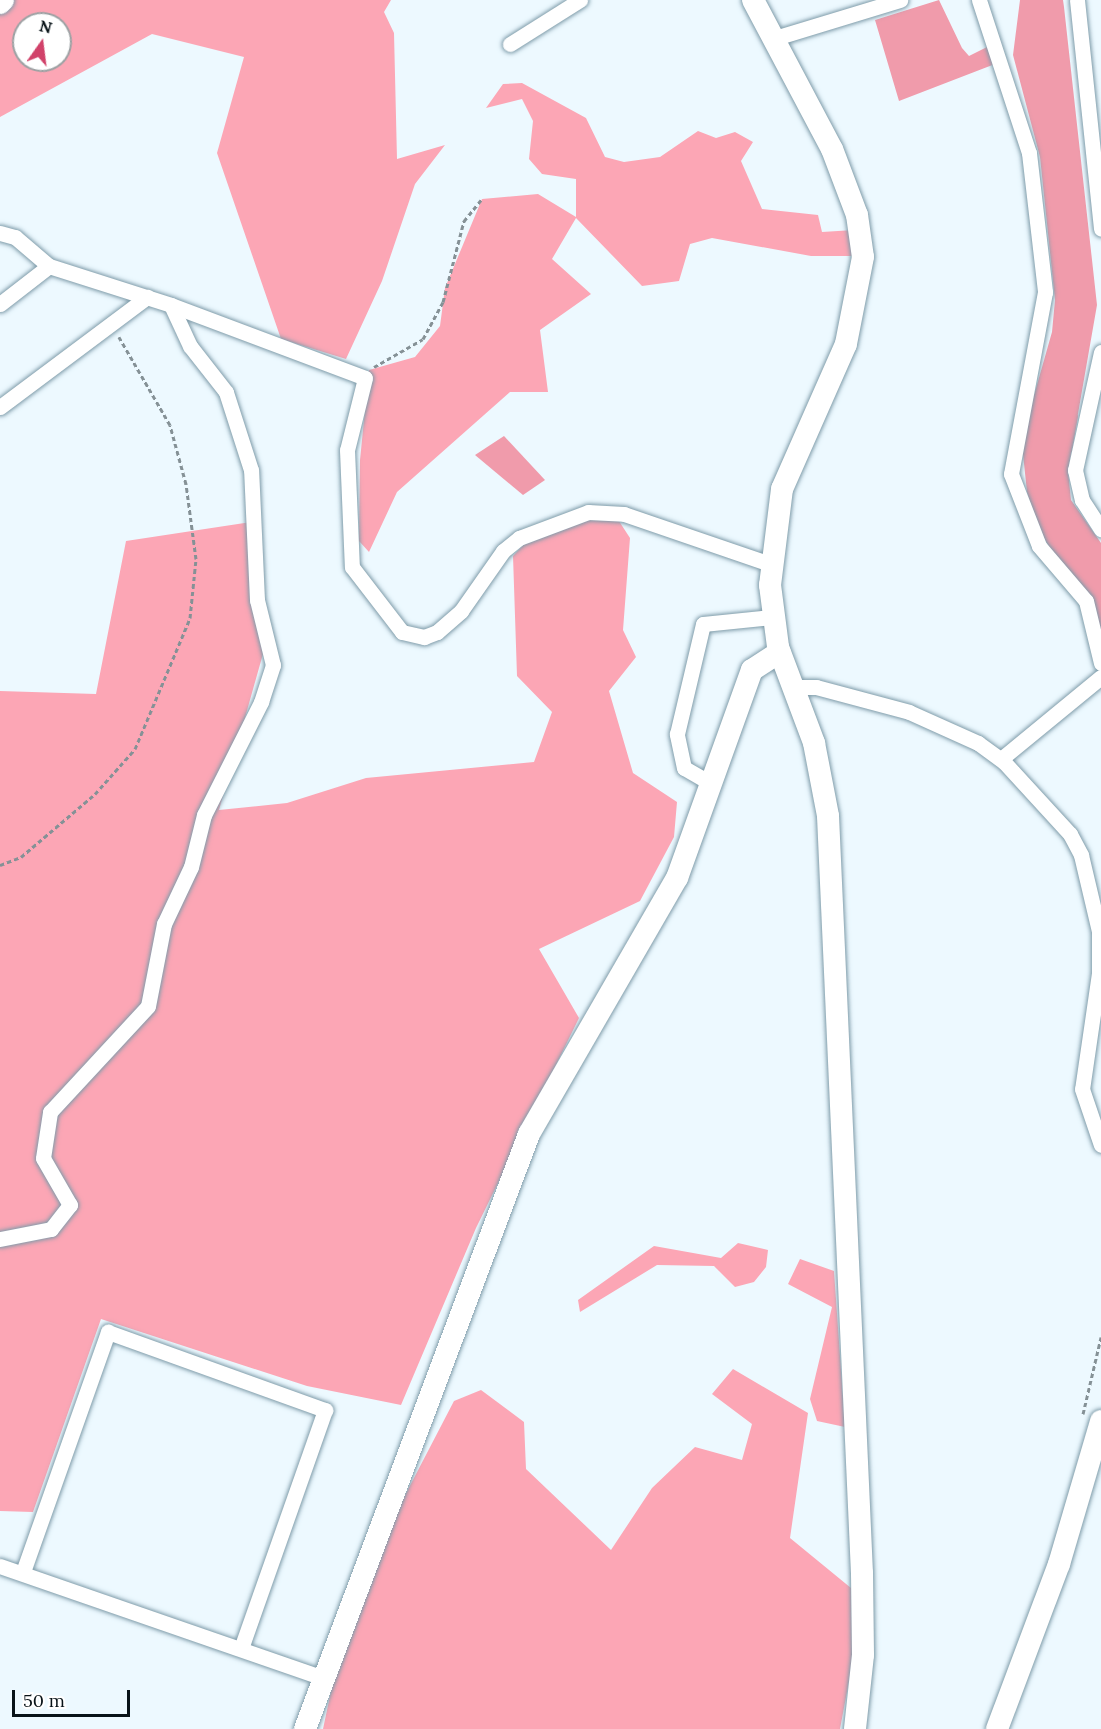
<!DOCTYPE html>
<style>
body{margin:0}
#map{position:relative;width:1101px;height:1729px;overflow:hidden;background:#edf9ff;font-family:Lora,serif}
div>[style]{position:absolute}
.forest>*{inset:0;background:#fca6b5}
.water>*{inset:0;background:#f09bab}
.stream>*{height:4.5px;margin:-2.25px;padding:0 2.25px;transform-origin:2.25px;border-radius:2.25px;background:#f09bab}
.path>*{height:3px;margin-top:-1.5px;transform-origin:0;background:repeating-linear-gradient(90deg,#859196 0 4.5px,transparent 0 7.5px)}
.roads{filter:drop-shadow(0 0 2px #7f9caa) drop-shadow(0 0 2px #7f9caa)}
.street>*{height:15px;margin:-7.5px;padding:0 7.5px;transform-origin:7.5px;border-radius:7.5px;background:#fff}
.secondary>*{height:22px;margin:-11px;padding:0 11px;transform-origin:11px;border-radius:11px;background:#fff}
span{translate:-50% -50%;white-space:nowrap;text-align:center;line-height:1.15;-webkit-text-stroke:4.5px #fff;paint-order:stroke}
.north{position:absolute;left:12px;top:12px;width:60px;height:60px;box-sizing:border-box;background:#fff;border:2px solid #9ca1a3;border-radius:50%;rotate:14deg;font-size:16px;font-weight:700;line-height:24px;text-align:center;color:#081318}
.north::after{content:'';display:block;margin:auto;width:21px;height:27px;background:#d1426a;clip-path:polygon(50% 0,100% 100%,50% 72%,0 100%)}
.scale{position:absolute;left:12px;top:1690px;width:118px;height:27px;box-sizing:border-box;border:3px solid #081318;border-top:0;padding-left:8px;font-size:18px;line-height:21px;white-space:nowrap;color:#081318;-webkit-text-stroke:4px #fff;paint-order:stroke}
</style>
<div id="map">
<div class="forest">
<div style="clip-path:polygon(evenodd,0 0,391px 0,384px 12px,394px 33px,397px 159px,445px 145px,415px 184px,382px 281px,346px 359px,281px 339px,217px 153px,244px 57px,152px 34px,0 117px,0 0,24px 24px,60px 24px,60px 60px,24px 60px,24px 24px)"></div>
<div style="clip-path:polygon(522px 83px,586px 118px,605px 157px,624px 162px,660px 157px,698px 131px,716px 138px,735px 132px,753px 142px,741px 161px,762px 209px,818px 215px,822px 232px,854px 230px,859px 256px,811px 256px,712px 238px,690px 244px,679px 281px,642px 286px,576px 218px,552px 259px,591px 294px,540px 330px,548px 392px,510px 392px,397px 492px,369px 552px,359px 541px,360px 460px,369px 370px,415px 357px,440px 326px,445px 288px,482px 199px,538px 194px,576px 217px,576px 179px,542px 174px,529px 159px,533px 121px,522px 99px,486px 108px,503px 84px)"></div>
<div style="clip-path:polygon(617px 518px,630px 538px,623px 630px,636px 657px,609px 691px,633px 773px,677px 802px,674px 837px,640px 901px,539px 949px,579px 1018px,476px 1228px,401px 1405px,307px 1386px,101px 1319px,33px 1512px,0 1511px,0 691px,96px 694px,126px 541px,257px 521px,268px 636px,219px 810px,287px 803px,366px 778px,534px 762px,552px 712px,517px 676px,513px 556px,546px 521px)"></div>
<div style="clip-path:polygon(738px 1243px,768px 1250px,766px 1267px,754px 1282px,735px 1287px,714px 1266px,657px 1265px,580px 1312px,578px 1300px,654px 1246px,721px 1258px)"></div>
<div style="clip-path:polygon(800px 1259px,834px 1271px,845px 1427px,817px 1421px,810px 1399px,832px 1307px,788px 1284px)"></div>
<div style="clip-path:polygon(733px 1369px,808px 1413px,790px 1538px,851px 1588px,853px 1660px,840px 1729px,323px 1729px,350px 1601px,454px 1401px,481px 1390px,524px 1422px,526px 1469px,611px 1550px,652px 1488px,695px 1447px,742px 1460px,752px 1424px,712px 1394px)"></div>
</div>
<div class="water">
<div style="clip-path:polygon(939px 0,962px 48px,969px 56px,987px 47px,995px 64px,899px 101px,875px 20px)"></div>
<div style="clip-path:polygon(1020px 0,1063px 0,1064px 7px,1097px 305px,1068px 471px,1071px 500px,1101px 543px,1101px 635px,1037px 526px,1027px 492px,1023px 454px,1027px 420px,1052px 332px,1055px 300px,1040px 157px,1013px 55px)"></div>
<div style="clip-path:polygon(504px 436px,545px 480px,523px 495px,475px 455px)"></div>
</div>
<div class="stream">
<div style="left:1069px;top:450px;width:34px;rotate:-80deg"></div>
</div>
<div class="path">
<div style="left:374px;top:367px;width:56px;rotate:-29.7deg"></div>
<div style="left:423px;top:339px;width:42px;rotate:-61.6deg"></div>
<div style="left:443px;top:302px;width:84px;rotate:-75.5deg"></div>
<div style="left:464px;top:221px;width:28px;rotate:-51deg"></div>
<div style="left:0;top:865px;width:22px;rotate:-21deg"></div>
<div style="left:21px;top:857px;width:97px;rotate:-40.4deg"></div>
<div style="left:95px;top:794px;width:60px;rotate:-48.4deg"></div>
<div style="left:135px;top:749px;width:142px;rotate:-67.2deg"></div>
<div style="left:190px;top:618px;width:59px;rotate:-84.2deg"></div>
<div style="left:196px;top:559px;width:76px;rotate:-97.6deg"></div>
<div style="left:186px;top:484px;width:61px;rotate:-105.2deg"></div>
<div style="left:170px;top:425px;width:102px;rotate:-120.1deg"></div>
<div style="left:1083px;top:1414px;width:79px;rotate:-76.8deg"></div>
</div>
<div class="roads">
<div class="street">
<div style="left:979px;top:0;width:161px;rotate:71.9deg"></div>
<div style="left:1029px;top:153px;width:140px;rotate:83.4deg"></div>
<div style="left:1045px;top:292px;width:185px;rotate:100.6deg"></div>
<div style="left:1011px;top:474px;width:77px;rotate:68.7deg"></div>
<div style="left:1039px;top:546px;width:72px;rotate:49.5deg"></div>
<div style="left:1086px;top:601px;width:64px;rotate:76.4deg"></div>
<div style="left:1077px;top:0;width:230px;rotate:84deg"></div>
<div style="left:775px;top:38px;width:131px;rotate:-16.9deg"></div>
<div style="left:510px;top:44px;width:83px;rotate:-32.2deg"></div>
<div style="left:0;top:233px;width:16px;rotate:15deg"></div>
<div style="left:15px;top:237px;width:45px;rotate:40.5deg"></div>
<div style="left:49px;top:266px;width:128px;rotate:17.7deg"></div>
<div style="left:171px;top:305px;width:207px;rotate:20.6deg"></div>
<div style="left:365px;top:378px;width:74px;rotate:104deg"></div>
<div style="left:347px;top:450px;width:117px;rotate:87.6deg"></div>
<div style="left:352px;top:567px;width:82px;rotate:52.4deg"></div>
<div style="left:402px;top:632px;width:23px;rotate:13deg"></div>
<div style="left:424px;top:637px;width:14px;rotate:-21deg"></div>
<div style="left:437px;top:632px;width:32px;rotate:-41deg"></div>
<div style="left:461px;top:611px;width:73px;rotate:-55deg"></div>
<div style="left:503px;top:551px;width:21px;rotate:-39deg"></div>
<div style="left:519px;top:538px;width:74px;rotate:-20.6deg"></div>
<div style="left:588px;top:512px;width:36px;rotate:3deg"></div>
<div style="left:624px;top:514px;width:154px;rotate:18.9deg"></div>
<div style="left:0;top:304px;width:62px;rotate:-37.8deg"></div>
<div style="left:1101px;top:352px;width:121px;rotate:102.4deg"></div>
<div style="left:1075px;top:470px;width:31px;rotate:77deg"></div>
<div style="left:1082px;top:500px;width:35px;rotate:57deg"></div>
<div style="left:0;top:407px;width:184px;rotate:-36.8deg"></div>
<div style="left:792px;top:687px;width:24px"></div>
<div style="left:816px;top:687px;width:96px;rotate:15deg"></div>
<div style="left:909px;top:712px;width:76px;rotate:24.2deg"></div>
<div style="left:978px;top:743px;width:32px;rotate:36deg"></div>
<div style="left:1004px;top:762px;width:98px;rotate:47.5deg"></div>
<div style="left:1070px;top:834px;width:24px;rotate:62deg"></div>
<div style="left:1081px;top:855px;width:78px;rotate:76.7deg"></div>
<div style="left:1099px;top:931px;width:42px;rotate:90deg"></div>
<div style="left:1099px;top:973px;width:117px;rotate:98.3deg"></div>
<div style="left:1082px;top:1089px;width:59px;rotate:71.3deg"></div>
<div style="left:1001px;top:759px;width:129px;rotate:-39.4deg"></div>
<div style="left:712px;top:784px;width:32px;rotate:-150deg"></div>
<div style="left:684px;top:768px;width:35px;rotate:-102deg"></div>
<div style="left:677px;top:734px;width:113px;rotate:-76.7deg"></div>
<div style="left:703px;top:624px;width:69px;rotate:-5.8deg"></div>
<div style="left:0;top:1239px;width:52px;rotate:-11.1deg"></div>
<div style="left:51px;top:1229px;width:31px;rotate:-52deg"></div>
<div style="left:70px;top:1205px;width:54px;rotate:-119.9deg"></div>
<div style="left:43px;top:1158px;width:47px;rotate:-81.3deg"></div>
<div style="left:50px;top:1112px;width:144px;rotate:-47.2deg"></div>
<div style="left:148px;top:1006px;width:84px;rotate:-79deg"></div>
<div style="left:164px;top:924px;width:63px;rotate:-64.7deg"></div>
<div style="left:191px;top:867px;width:54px;rotate:-76deg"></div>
<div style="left:204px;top:815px;width:127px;rotate:-63.2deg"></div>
<div style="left:261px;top:702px;width:39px;rotate:-72deg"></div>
<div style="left:273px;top:665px;width:67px;rotate:-103.8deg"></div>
<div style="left:257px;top:600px;width:130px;rotate:-92.6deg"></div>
<div style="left:251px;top:470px;width:82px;rotate:-107.8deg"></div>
<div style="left:226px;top:392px;width:58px;rotate:-128deg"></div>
<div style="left:190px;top:346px;width:45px;rotate:-114.9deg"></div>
<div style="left:0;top:1566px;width:342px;rotate:19.1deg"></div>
<div style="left:23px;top:1572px;width:255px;rotate:-70.5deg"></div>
<div style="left:108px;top:1332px;width:231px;rotate:19.8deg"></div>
<div style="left:325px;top:1410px;width:252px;rotate:109.4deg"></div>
</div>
<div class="secondary">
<div style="left:753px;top:0;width:169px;rotate:62.1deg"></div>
<div style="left:832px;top:149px;width:71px;rotate:69.3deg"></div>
<div style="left:857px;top:215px;width:42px;rotate:81.9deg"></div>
<div style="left:863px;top:257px;width:89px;rotate:101.1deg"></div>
<div style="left:846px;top:344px;width:158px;rotate:113.8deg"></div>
<div style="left:782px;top:489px;width:97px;rotate:97.1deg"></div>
<div style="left:770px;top:585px;width:63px;rotate:82.6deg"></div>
<div style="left:778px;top:647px;width:103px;rotate:69.4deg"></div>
<div style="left:814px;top:743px;width:74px;rotate:79.1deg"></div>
<div style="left:828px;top:816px;width:758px;rotate:87.43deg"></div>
<div style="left:862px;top:1573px;width:82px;rotate:89.3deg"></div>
<div style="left:863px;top:1655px;width:74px;rotate:96.2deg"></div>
<div style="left:0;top:3px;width:4px;rotate:-45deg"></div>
<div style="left:305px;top:1729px;width:636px;rotate:-69.37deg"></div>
<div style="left:529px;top:1134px;width:296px;rotate:-60deg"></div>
<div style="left:677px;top:878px;width:221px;rotate:-70.2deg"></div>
<div style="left:752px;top:670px;width:33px;rotate:-33deg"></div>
<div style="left:997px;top:1729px;width:176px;rotate:-69.4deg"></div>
<div style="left:1059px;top:1564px;width:149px;rotate:-73.6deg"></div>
</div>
</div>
<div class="north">N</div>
<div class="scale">50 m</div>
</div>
